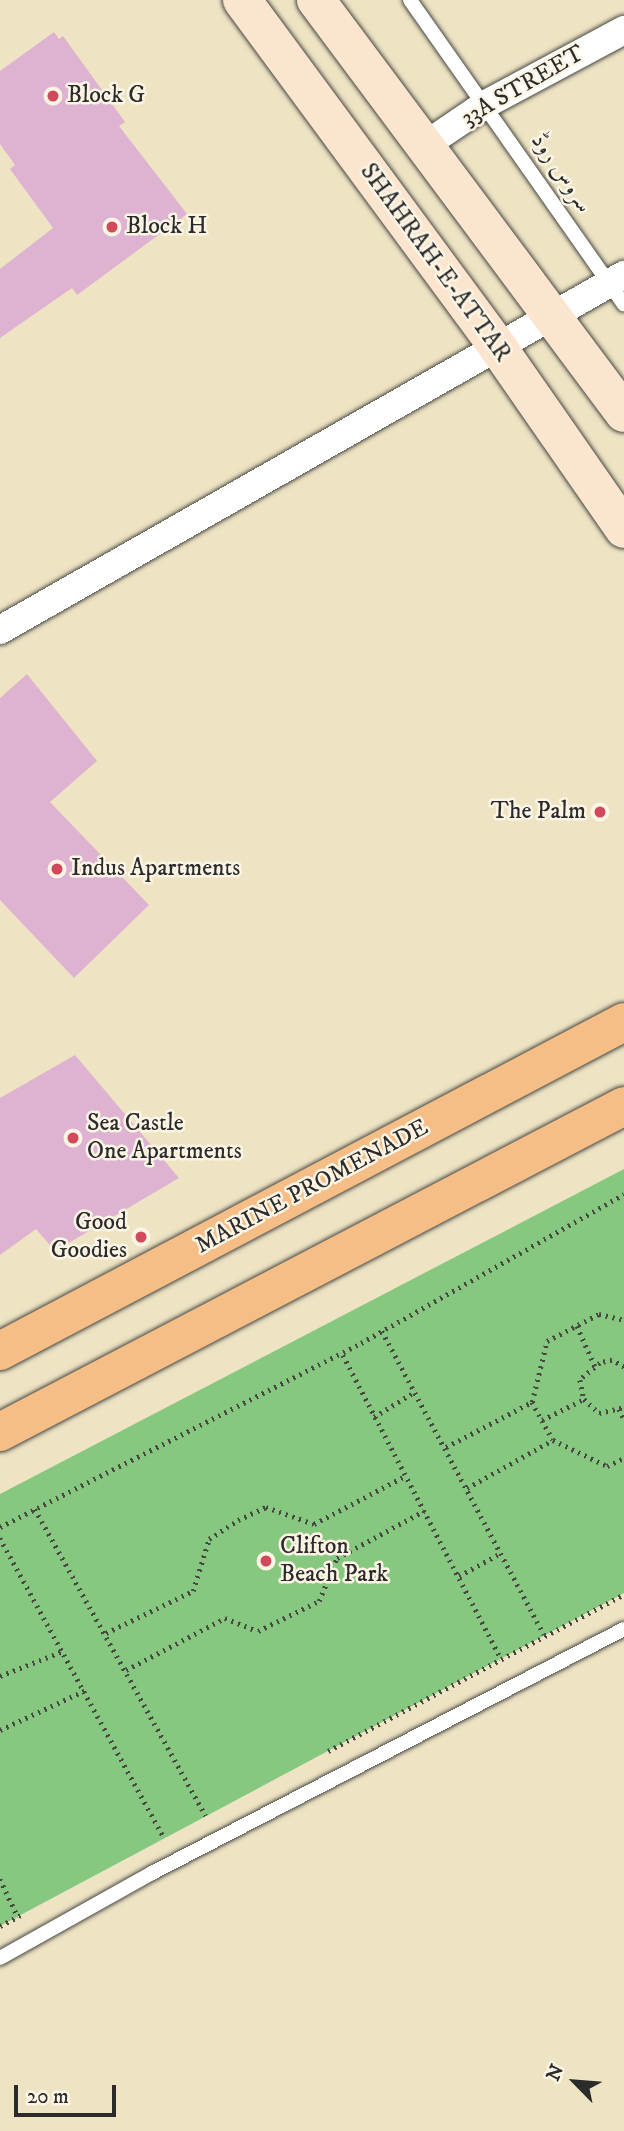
<!DOCTYPE html>
<meta charset="utf-8">
<style>
body{margin:0}
#map{position:relative;width:624px;height:2131px;overflow:hidden;background:#eee4c4;font-family:"IM FELL DW Pica",Amiri,serif}
div>[style]{position:absolute}
.green>*{inset:0;background:#87c880}
.building>*{inset:0;background:#deb2d1}
.path>*{height:4.5px;margin-top:-2.25px;transform-origin:0;background:repeating-linear-gradient(90deg,#484742 0 2px,transparent 0 7px)}
.roads{filter:drop-shadow(0 0 2px #484742) drop-shadow(0 0 2px #484742)}
.service>*{height:14px;margin:-7px;padding:0 7px;transform-origin:7px;border-radius:7px;background:#fff}
.minor>*{height:28px;margin:-14px;padding:0 14px;transform-origin:14px;border-radius:14px;background:#fff}
.secondary>*{height:38px;margin:-19px;padding:0 19px;transform-origin:19px;border-radius:19px;background:#fbe5cf}
.primary>*{height:38px;margin:-19px;padding:0 19px;transform-origin:19px;border-radius:19px;background:#f6be87}
.dots>*{width:19px;height:19px;translate:-50% -50%;box-sizing:border-box;border:4px solid #fcf5e5;border-radius:50%}
span{translate:-50% -50%;white-space:nowrap;text-align:center;line-height:1.15;-webkit-text-stroke:5px #fcf5e5;paint-order:stroke}
.street-label{font-size:24px;color:#2b2b2b}
.poi-label{font-size:24px;color:#2b2b2b}
.left{translate:0 -50%;text-align:left}
.right{translate:-100% -50%;text-align:right}
.north{position:absolute;left:540px;top:2047px;width:70px;height:70px;-webkit-text-stroke:5px #fcf5e5;paint-order:stroke;rotate:295deg;font-size:19px;font-weight:700;line-height:28px;text-align:center;color:#2b2b2b}
.north::after{content:'';display:block;margin:auto;width:24px;height:32px;background:#2b2b2b;clip-path:polygon(50% 0,100% 100%,50% 72%,0 100%)}
.scale{position:absolute;left:14px;top:2085px;width:102px;height:32px;box-sizing:border-box;border:4px solid #2b2b2b;border-top:0;padding-left:9px;font-size:21px;line-height:24px;white-space:nowrap;color:#2b2b2b;-webkit-text-stroke:5px #fcf5e5;paint-order:stroke}
</style>
<div id="map">
<div class="green">
<div style="clip-path:polygon(624px 1169px,624px 1593px,0 1926px,0 1494px)"></div>
</div>
<div class="building">
<div style="clip-path:polygon(54px 32px,59px 39px,63px 36px,125px 122px,119px 126px,187px 214px,77px 295px,72px 288px,0 338px,0 269px,53px 228px,10px 169px,15px 165px,0 144px,0 71px)"></div>
<div style="clip-path:polygon(27px 674px,97px 761px,50px 802px,149px 905px,74px 978px,0 900px,0 698px)"></div>
<div style="clip-path:polygon(75px 1055px,179px 1178px,55px 1251px,36px 1229px,0 1255px,0 1098px)"></div>
</div>
<div class="path">
<div style="left:577px;top:1326px;width:44px;rotate:65.8deg"></div>
<div style="left:382px;top:1331px;width:344px;rotate:61.9deg"></div>
<div style="left:343px;top:1355px;width:343px;rotate:62.5deg"></div>
<div style="left:624px;top:1367px;width:14px;rotate:-150deg"></div>
<div style="left:612px;top:1360px;width:12px;rotate:166deg"></div>
<div style="left:600px;top:1363px;width:26px;rotate:140deg"></div>
<div style="left:580px;top:1380px;width:19px;rotate:78deg"></div>
<div style="left:584px;top:1399px;width:21px;rotate:43deg"></div>
<div style="left:599px;top:1413px;width:26px;rotate:-13deg"></div>
<div style="left:532px;top:1402px;width:43px;rotate:61.1deg"></div>
<div style="left:619px;top:1409px;width:11px;rotate:63deg"></div>
<div style="left:374px;top:1417px;width:49px;rotate:-31.8deg"></div>
<div style="left:542px;top:1420px;width:47px;rotate:-26.6deg"></div>
<div style="left:446px;top:1447px;width:97px;rotate:-27.6deg"></div>
<div style="left:532px;top:1402px;width:63px;rotate:-76.2deg"></div>
<div style="left:547px;top:1341px;width:59px;rotate:-27.4deg"></div>
<div style="left:599px;top:1314px;width:26px;rotate:13deg"></div>
<div style="left:467px;top:1488px;width:98px;rotate:-29.2deg"></div>
<div style="left:553px;top:1440px;width:60px;rotate:25.7deg"></div>
<div style="left:607px;top:1466px;width:19px;rotate:-25deg"></div>
<div style="left:35px;top:1509px;width:351px;rotate:60.9deg"></div>
<div style="left:0;top:1527px;width:405px;rotate:-27deg"></div>
<div style="left:361px;top:1343px;width:302px;rotate:-29.5deg"></div>
<div style="left:0;top:1538px;width:342px;rotate:61.3deg"></div>
<div style="left:459px;top:1576px;width:48px;rotate:-28.7deg"></div>
<div style="left:106px;top:1633px;width:97px;rotate:-25.8deg"></div>
<div style="left:193px;top:1591px;width:54px;rotate:-72.9deg"></div>
<div style="left:209px;top:1539px;width:35px;rotate:-33deg"></div>
<div style="left:238px;top:1520px;width:31px;rotate:-25deg"></div>
<div style="left:266px;top:1507px;width:51px;rotate:19.5deg"></div>
<div style="left:314px;top:1524px;width:103px;rotate:-27.8deg"></div>
<div style="left:126px;top:1670px;width:112px;rotate:-27.7deg"></div>
<div style="left:225px;top:1618px;width:35px;rotate:22deg"></div>
<div style="left:258px;top:1631px;width:68px;rotate:-26.2deg"></div>
<div style="left:319px;top:1601px;width:47px;rotate:-67.3deg"></div>
<div style="left:337px;top:1558px;width:99px;rotate:-28.4deg"></div>
<div style="left:0;top:1676px;width:68px;rotate:-21.6deg"></div>
<div style="left:0;top:1730px;width:93px;rotate:-24.9deg"></div>
<div style="left:328px;top:1751px;width:335px;rotate:-27.9deg"></div>
<div style="left:0;top:1879px;width:42px;rotate:64.7deg"></div>
<div style="left:0;top:1926px;width:24px;rotate:-28deg"></div>
</div>
<div class="roads">
<div class="service">
<div style="left:410px;top:0;width:372px;rotate:54.9deg"></div>
<div style="left:0;top:1958px;width:174px;rotate:-29.2deg"></div>
<div style="left:152px;top:1873px;width:531px;rotate:-27.34deg"></div>
</div>
<div class="minor">
<div style="left:424px;top:146px;width:75px;rotate:-34.1deg"></div>
<div style="left:486px;top:104px;width:157px;rotate:-28.2deg"></div>
<div style="left:0;top:630px;width:718px;rotate:-29.64deg"></div>
</div>
<div class="secondary">
<div style="left:242px;top:0;width:433px;rotate:53.6deg"></div>
<div style="left:499px;top:349px;width:219px;rotate:55.2deg"></div>
<div style="left:316px;top:0;width:515px;rotate:53.29deg"></div>
</div>
<div class="primary">
<div style="left:0;top:1351px;width:705px;rotate:-27.8deg"></div>
<div style="left:0;top:1432px;width:704px;rotate:-27.58deg"></div>
</div>
</div>
<div class="dots">
<div style="left:53px;top:96px;background:#d1495b"></div>
<div style="left:112px;top:227px;background:#d1495b"></div>
<div style="left:600px;top:812px;background:#d1495b"></div>
<div style="left:57px;top:869px;background:#d1495b"></div>
<div style="left:73px;top:1138px;background:#d1495b"></div>
<div style="left:141px;top:1237px;background:#d1495b"></div>
<div style="left:266px;top:1561px;background:#d1495b"></div>
</div>
<div class="street-label">
<span style="left:523px;top:86px;rotate:-30deg">33A STREET</span>
<span style="left:561px;top:173px;rotate:56deg">سروس روڈ</span>
<span style="left:435px;top:263px;rotate:54deg">SHAHRAH-E-ATTAR</span>
<span style="left:312px;top:1187px;rotate:-28deg">MARINE PROMENADE</span>
</div>
<div class="poi-label">
<span class="left" style="left:67px;top:96px">Block G</span>
<span class="left" style="left:126px;top:227px">Block H</span>
<span class="right" style="left:586px;top:812px">The Palm</span>
<span class="left" style="left:71px;top:869px">Indus Apartments</span>
<span class="left" style="left:87px;top:1138px">Sea Castle<br>One Apartments</span>
<span class="right" style="left:127px;top:1237px">Good<br>Goodies</span>
<span class="left" style="left:280px;top:1561px">Clifton<br>Beach Park</span>
</div>
<div class="north">N</div>
<div class="scale">20 m</div>
</div>
